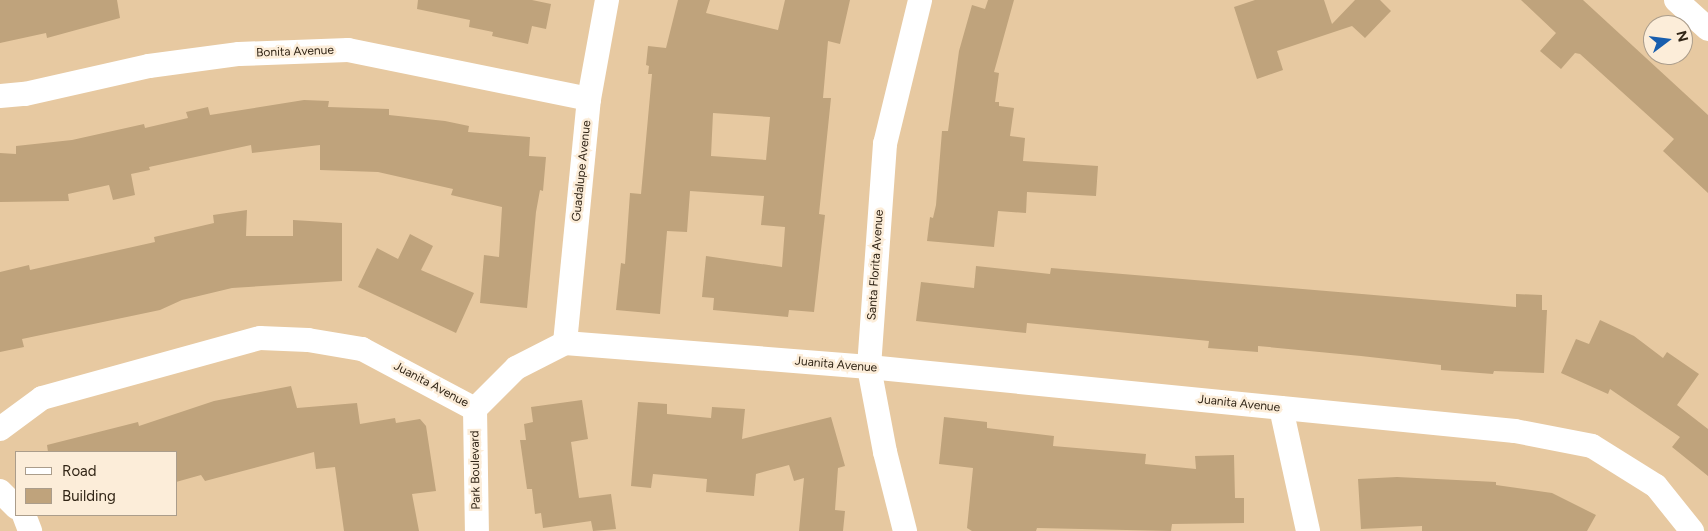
<!DOCTYPE html>
<style>
body{margin:0}
#map{position:relative;width:1708px;height:531px;overflow:hidden;background:#e7c9a1;font-family:Figtree,sans-serif}
div>[style]{position:absolute}
.building>*{inset:0;background:#bfa37c}
.minor>*{height:24px;margin:-12px;padding:0 12px;transform-origin:12px;border-radius:12px;background:#fff}
span{translate:-50% -50%;white-space:nowrap;text-align:center;line-height:1.15;-webkit-text-stroke:5px #fcedd9;paint-order:stroke}
.street-label{font-size:12px;color:#312516}
.legend{position:absolute;left:15px;top:451px;width:162px;height:65px;box-sizing:border-box;background:#fcedd9;border:1px solid #ab9d8b;margin:0;padding:6px 9px;list-style:none;font-size:15px;color:#312516}
.legend li{display:flex;align-items:center;gap:10px;height:25px}
.legend b{width:25px;border:1px solid #ab9d8b}
.north{position:absolute;left:1643px;top:15px;width:50px;height:50px;box-sizing:border-box;background:#fcedd9;border:1px solid #ab9d8b;border-radius:50%;rotate:75deg;font-size:14px;font-weight:700;line-height:20px;text-align:center;color:#312516}
.north::after{content:'';display:block;margin:auto;width:18px;height:22px;background:#185eae;clip-path:polygon(50% 0,100% 100%,50% 72%,0 100%)}
</style>
<div id="map">
<div class="building">
<div style="clip-path:polygon(0 0,117px 0,120px 18px,47px 38px,46px 33px,0 43px)"></div>
<div style="clip-path:polygon(418px 0,532px 0,551px 4px,546px 29px,532px 26px,528px 44px,492px 36px,493px 32px,469px 27px,470px 20px,417px 9px)"></div>
<div style="clip-path:polygon(evenodd,678px 0,710px 0,706px 13px,778px 30px,785px 0,850px 0,840px 44px,828px 41px,823px 98px,831px 98px,819px 214px,825px 215px,814px 312px,789px 310px,788px 317px,713px 310px,714px 298px,702px 297px,706px 256px,782px 267px,785px 227px,761px 225px,764px 196px,690px 191px,687px 232px,667px 231px,660px 314px,616px 310px,621px 263px,625px 264px,630px 193px,641px 194px,652px 74px,648px 74px,649px 66px,646px 65px,648px 46px,666px 48px,678px 0,713px 113px,770px 117px,766px 160px,711px 156px,713px 113px)"></div>
<div style="clip-path:polygon(988px 0,1014px 0,994px 72px,999px 73px,995px 102px,999px 102px,999px 106px,1014px 108px,1010px 136px,1025px 138px,1023px 161px,1098px 166px,1096px 196px,1027px 192px,1026px 213px,998px 211px,994px 247px,927px 241px,930px 217px,933px 218px,936px 205px,942px 131px,948px 131px,959px 51px,972px 5px,985px 9px)"></div>
<div style="clip-path:polygon(1255px 0,1324px 0,1332px 24px,1355px 0,1380px 0,1391px 11px,1365px 38px,1352px 26px,1277px 51px,1283px 70px,1257px 79px,1234px 7px)"></div>
<div style="clip-path:polygon(1521px 0,1583px 0,1708px 115px,1708px 193px,1663px 151px,1674px 139px,1580px 54px,1575px 53px,1561px 69px,1540px 51px,1556px 33px)"></div>
<div style="clip-path:polygon(304px 100px,329px 101px,328px 107px,389px 109px,389px 115px,445px 121px,469px 126px,468px 132px,530px 137px,529px 156px,546px 157px,543px 191px,540px 190px,536px 212px,527px 308px,480px 303px,484px 255px,499px 257px,502px 207px,451px 195px,453px 189px,378px 172px,320px 170px,320px 145px,252px 153px,251px 145px,149px 167px,150px 170px,131px 174px,135px 195px,113px 200px,109px 185px,68px 194px,69px 201px,0 202px,0 153px,16px 154px,16px 146px,72px 140px,144px 124px,145px 128px,188px 118px,186px 112px,208px 107px,210px 115px)"></div>
<div style="clip-path:polygon(247px 210px,246px 236px,293px 236px,293px 220px,342px 223px,342px 281px,232px 288px,182px 300px,160px 310px,22px 339px,24px 347px,0 352px,0 272px,29px 265px,30px 270px,155px 242px,154px 237px,214px 223px,213px 215px)"></div>
<div style="clip-path:polygon(410px 234px,433px 246px,421px 270px,474px 293px,456px 333px,358px 287px,377px 248px,398px 259px)"></div>
<div style="clip-path:polygon(976px 266px,1050px 274px,1051px 268px,1516px 307px,1516px 294px,1542px 295px,1542px 310px,1547px 310px,1544px 373px,1494px 371px,1493px 374px,1441px 370px,1441px 365px,1361px 356px,1258px 346px,1258px 352px,1208px 348px,1209px 341px,1027px 323px,1026px 333px,916px 321px,921px 282px,974px 288px)"></div>
<div style="clip-path:polygon(1600px 320px,1634px 336px,1663px 358px,1667px 352px,1699px 374px,1677px 405px,1708px 429px,1708px 476px,1672px 447px,1680px 437px,1610px 389px,1608px 394px,1561px 373px,1576px 339px,1589px 344px)"></div>
<div style="clip-path:polygon(291px 386px,297px 408px,357px 403px,360px 424px,395px 418px,396px 423px,420px 419px,426px 426px,436px 491px,412px 494px,419px 531px,344px 531px,335px 467px,316px 469px,314px 452px,205px 481px,201px 475px,176px 482px,176px 452px,48px 452px,47px 445px,138px 422px,139px 426px,214px 401px)"></div>
<div style="clip-path:polygon(582px 400px,588px 439px,571px 442px,579px 498px,611px 494px,616px 529px,593px 531px,591px 521px,543px 528px,541px 513px,535px 514px,532px 489px,527px 489px,520px 440px,526px 440px,524px 424px,533px 422px,531px 407px)"></div>
<div style="clip-path:polygon(638px 402px,667px 404px,667px 414px,711px 418px,712px 407px,745px 409px,742px 439px,831px 417px,845px 466px,838px 468px,835px 510px,845px 511px,843px 531px,799px 531px,804px 478px,794px 481px,789px 465px,756px 474px,754px 496px,706px 492px,707px 479px,653px 474px,651px 488px,631px 486px)"></div>
<div style="clip-path:polygon(944px 417px,987px 422px,987px 428px,1054px 436px,1053px 446px,1146px 454px,1145px 464px,1196px 469px,1195px 456px,1234px 455px,1235px 498px,1244px 498px,1244px 523px,1172px 524px,1171px 531px,1037px 528px,1036px 531px,972px 531px,967px 528px,973px 468px,939px 464px)"></div>
<div style="clip-path:polygon(1397px 477px,1496px 482px,1496px 485px,1552px 493px,1596px 515px,1587px 531px,1422px 531px,1422px 526px,1361px 529px,1358px 479px)"></div>
</div>
<div class="minor">
<div style="left:1676px;top:0;width:43px;rotate:42.2deg"></div>
<div style="left:0;top:96px;width:25px;rotate:-5deg"></div>
<div style="left:25px;top:94px;width:127px;rotate:-12.7deg"></div>
<div style="left:149px;top:66px;width:91px;rotate:-7.6deg"></div>
<div style="left:239px;top:54px;width:109px;rotate:-2.1deg"></div>
<div style="left:348px;top:50px;width:246px;rotate:11.5deg"></div>
<div style="left:565px;top:343px;width:245px;rotate:-84.4deg"></div>
<div style="left:589px;top:99px;width:101px;rotate:-79.7deg"></div>
<div style="left:1281px;top:408px;width:126px;rotate:77.6deg"></div>
<div style="left:475px;top:409px;width:122px;rotate:89.1deg"></div>
<div style="left:0;top:429px;width:52px;rotate:-36.4deg"></div>
<div style="left:42px;top:398px;width:226px;rotate:-15.4deg"></div>
<div style="left:260px;top:338px;width:48px;rotate:2.4deg"></div>
<div style="left:308px;top:340px;width:55px;rotate:9.5deg"></div>
<div style="left:362px;top:349px;width:128px;rotate:28deg"></div>
<div style="left:475px;top:409px;width:58px;rotate:-45deg"></div>
<div style="left:516px;top:368px;width:55px;rotate:-27deg"></div>
<div style="left:565px;top:343px;width:305px;rotate:4.5deg"></div>
<div style="left:869px;top:367px;width:649px;rotate:5.66deg"></div>
<div style="left:1515px;top:431px;width:78px;rotate:11deg"></div>
<div style="left:1592px;top:446px;width:75px;rotate:32deg"></div>
<div style="left:1656px;top:486px;width:58px;rotate:51.3deg"></div>
<div style="left:0;top:491px;width:23px;rotate:45deg"></div>
<div style="left:24px;top:515px;width:17px;rotate:69deg"></div>
<div style="left:905px;top:531px;width:81px;rotate:-104.2deg"></div>
<div style="left:885px;top:452px;width:86px;rotate:-100.7deg"></div>
<div style="left:869px;top:367px;width:224px;rotate:-85.9deg"></div>
<div style="left:885px;top:144px;width:148px;rotate:-76.3deg"></div>
</div>
<div class="street-label">
<span style="left:295px;top:52px;rotate:-2deg">Bonita Avenue</span>
<span style="left:582px;top:171px;rotate:-84deg">Guadalupe Avenue</span>
<span style="left:876px;top:265px;rotate:-86deg">Santa Florita Avenue</span>
<span style="left:836px;top:365px;rotate:5deg">Juanita Avenue</span>
<span style="left:431px;top:385px;rotate:28deg">Juanita Avenue</span>
<span style="left:1239px;top:404px;rotate:6deg">Juanita Avenue</span>
<span style="left:476px;top:470px;rotate:-91deg">Park Boulevard</span>
</div>
<ul class="legend">
<li><b style="height:6px;background:#fff"></b>Road</li>
<li><b style="height:14px;background:#bfa37c"></b>Building</li>
</ul>
<div class="north">N</div>
</div>
